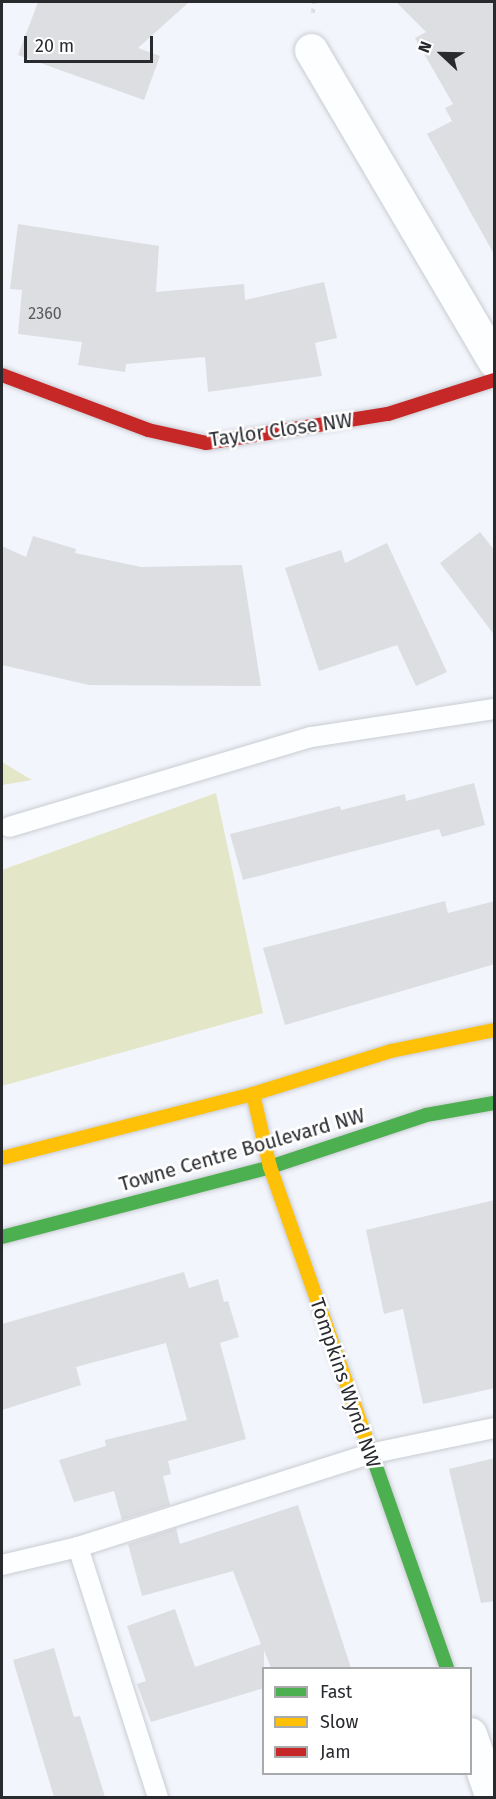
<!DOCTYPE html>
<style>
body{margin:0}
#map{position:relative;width:496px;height:1799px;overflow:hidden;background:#f2f5fc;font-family:"Fira Sans",sans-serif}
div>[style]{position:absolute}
.green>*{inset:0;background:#e3e6c7}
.building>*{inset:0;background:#dcdee2}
.path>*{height:4px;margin-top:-2px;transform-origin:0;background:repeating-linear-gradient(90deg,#dfe0e2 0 4.5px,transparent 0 9px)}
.roads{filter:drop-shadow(0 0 2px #caccd1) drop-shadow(0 0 2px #caccd1)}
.lane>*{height:20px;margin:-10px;padding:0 10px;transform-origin:10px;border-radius:10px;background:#fdfeff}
.street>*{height:33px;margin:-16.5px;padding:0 16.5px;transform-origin:16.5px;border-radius:16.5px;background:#fdfeff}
.fast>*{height:14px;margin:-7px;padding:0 7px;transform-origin:7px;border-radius:7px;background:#4caf50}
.slow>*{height:14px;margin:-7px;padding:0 7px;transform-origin:7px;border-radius:7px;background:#ffc107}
.jam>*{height:14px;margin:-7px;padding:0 7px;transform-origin:7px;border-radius:7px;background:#c62828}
span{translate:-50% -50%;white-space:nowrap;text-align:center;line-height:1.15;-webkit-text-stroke:5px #fff;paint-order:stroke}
.number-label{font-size:16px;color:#57595d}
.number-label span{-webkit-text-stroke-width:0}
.street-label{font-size:20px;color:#282a2e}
.frame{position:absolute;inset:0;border:3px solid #282a2e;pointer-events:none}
.legend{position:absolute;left:262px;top:1667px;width:210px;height:108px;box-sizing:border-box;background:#fff;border:2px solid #a9aaab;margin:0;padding:8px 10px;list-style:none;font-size:18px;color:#282a2e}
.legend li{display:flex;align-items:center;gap:12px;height:30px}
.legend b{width:30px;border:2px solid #a9aaab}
.north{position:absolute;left:412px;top:24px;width:60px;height:60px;-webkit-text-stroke:4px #fff;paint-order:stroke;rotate:292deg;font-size:16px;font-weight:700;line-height:24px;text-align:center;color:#282a2e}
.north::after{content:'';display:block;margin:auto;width:21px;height:27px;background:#282a2e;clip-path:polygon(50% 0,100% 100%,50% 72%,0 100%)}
.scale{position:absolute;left:24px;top:36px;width:129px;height:27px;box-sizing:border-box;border:3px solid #282a2e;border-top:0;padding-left:8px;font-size:18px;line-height:21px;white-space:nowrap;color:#282a2e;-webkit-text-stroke:4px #fff;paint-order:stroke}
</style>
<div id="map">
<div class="green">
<div style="clip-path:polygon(2px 762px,32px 780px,2px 785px)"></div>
<div style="clip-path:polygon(216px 793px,263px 1013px,2px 1086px,2px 870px)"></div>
</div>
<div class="building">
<div style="clip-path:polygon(38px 2px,189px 2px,138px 48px,160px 56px,144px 100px,18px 55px)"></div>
<div style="clip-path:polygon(396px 2px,495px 2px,495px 256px,427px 134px,452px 121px,445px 108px,453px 104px,415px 38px,426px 32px)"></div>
<div style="clip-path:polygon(18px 224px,159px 246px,156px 292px,244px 284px,245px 300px,324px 282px,337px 338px,315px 343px,322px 376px,208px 392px,205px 357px,126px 364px,125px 372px,78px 365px,82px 342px,18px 334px,22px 290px,10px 289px)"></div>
<div style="clip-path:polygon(480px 532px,495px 551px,495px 636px,440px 563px)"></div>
<div style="clip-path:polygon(33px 536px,76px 549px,75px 553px,141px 567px,242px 565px,261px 686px,89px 685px,2px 665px,2px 546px,26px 557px)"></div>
<div style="clip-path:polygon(387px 543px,447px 672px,416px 686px,397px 645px,319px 671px,285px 568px,341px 550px,345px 563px)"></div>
<div style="clip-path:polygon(474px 783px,485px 825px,442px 837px,439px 829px,243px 880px,230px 834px,340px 806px,341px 810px,405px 794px,406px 801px)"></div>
<div style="clip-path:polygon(445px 901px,448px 913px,495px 901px,495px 964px,285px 1025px,263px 948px)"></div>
<div style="clip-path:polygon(495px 1200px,495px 1388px,423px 1404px,403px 1309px,384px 1314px,366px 1230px)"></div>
<div style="clip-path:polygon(184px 1272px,189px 1288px,218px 1279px,224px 1302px,228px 1301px,239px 1337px,220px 1343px,246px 1439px,168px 1461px,171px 1474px,163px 1476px,170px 1505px,122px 1520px,114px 1491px,74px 1502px,59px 1460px,106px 1446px,105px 1440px,187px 1420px,166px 1343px,76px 1367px,81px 1385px,2px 1410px,2px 1324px)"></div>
<div style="clip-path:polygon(495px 1458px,495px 1601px,481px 1603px,449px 1469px)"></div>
<div style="clip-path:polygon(298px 1505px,351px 1668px,271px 1668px,264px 1650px,264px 1688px,151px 1722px,137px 1684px,146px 1681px,127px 1626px,175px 1609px,195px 1667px,261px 1644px,233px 1571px,142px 1596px,128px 1544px,176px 1528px,180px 1544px)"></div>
<div style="clip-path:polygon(54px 1648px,74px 1717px,80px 1716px,105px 1797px,54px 1797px,13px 1660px)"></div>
</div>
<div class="path">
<div style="left:313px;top:13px;width:11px;rotate:-85deg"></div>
</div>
<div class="roads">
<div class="lane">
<div style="left:9px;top:827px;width:315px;rotate:-16.6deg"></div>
<div style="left:311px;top:737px;width:185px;rotate:-8.7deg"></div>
<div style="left:78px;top:1547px;width:263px;rotate:72.3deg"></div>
<div style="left:2px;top:1565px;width:78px;rotate:-13.3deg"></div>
<div style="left:78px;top:1547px;width:305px;rotate:-17.7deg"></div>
<div style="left:369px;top:1454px;width:128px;rotate:-11.7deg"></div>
</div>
<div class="street">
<div style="left:311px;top:50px;width:361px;rotate:59.5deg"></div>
<div style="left:470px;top:1734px;width:68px;rotate:71deg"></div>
</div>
<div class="fast">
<div style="left:2px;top:1237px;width:277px;rotate:-14.6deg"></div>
<div style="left:270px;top:1167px;width:164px;rotate:-18.4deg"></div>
<div style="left:426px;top:1115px;width:69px;rotate:-10deg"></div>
<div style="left:366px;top:1438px;width:244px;rotate:70.6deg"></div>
</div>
<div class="slow">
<div style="left:253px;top:1094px;width:75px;rotate:76.9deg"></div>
<div style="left:270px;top:1167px;width:288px;rotate:70.5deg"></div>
<div style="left:2px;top:1158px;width:259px;rotate:-14.3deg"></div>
<div style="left:253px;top:1094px;width:145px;rotate:-17.3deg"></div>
<div style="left:391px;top:1051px;width:105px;rotate:-11.5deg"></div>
</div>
<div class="jam">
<div style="left:2px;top:375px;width:156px;rotate:20.6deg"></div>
<div style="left:148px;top:430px;width:59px;rotate:12.6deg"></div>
<div style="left:206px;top:443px;width:184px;rotate:-9.1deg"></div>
<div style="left:388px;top:414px;width:111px;rotate:-17.8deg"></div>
</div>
</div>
<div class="number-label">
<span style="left:45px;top:314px">2360</span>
</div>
<div class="street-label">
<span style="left:281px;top:430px;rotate:-8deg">Taylor Close NW</span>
<span style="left:242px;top:1150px;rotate:-16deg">Towne Centre Boulevard NW</span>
<span style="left:345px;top:1383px;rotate:71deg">Tompkins Wynd NW</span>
</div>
<div class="frame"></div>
<ul class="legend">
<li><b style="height:8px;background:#4caf50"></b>Fast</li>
<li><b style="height:8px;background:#ffc107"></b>Slow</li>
<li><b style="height:8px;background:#c62828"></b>Jam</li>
</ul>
<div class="north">N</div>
<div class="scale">20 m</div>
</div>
